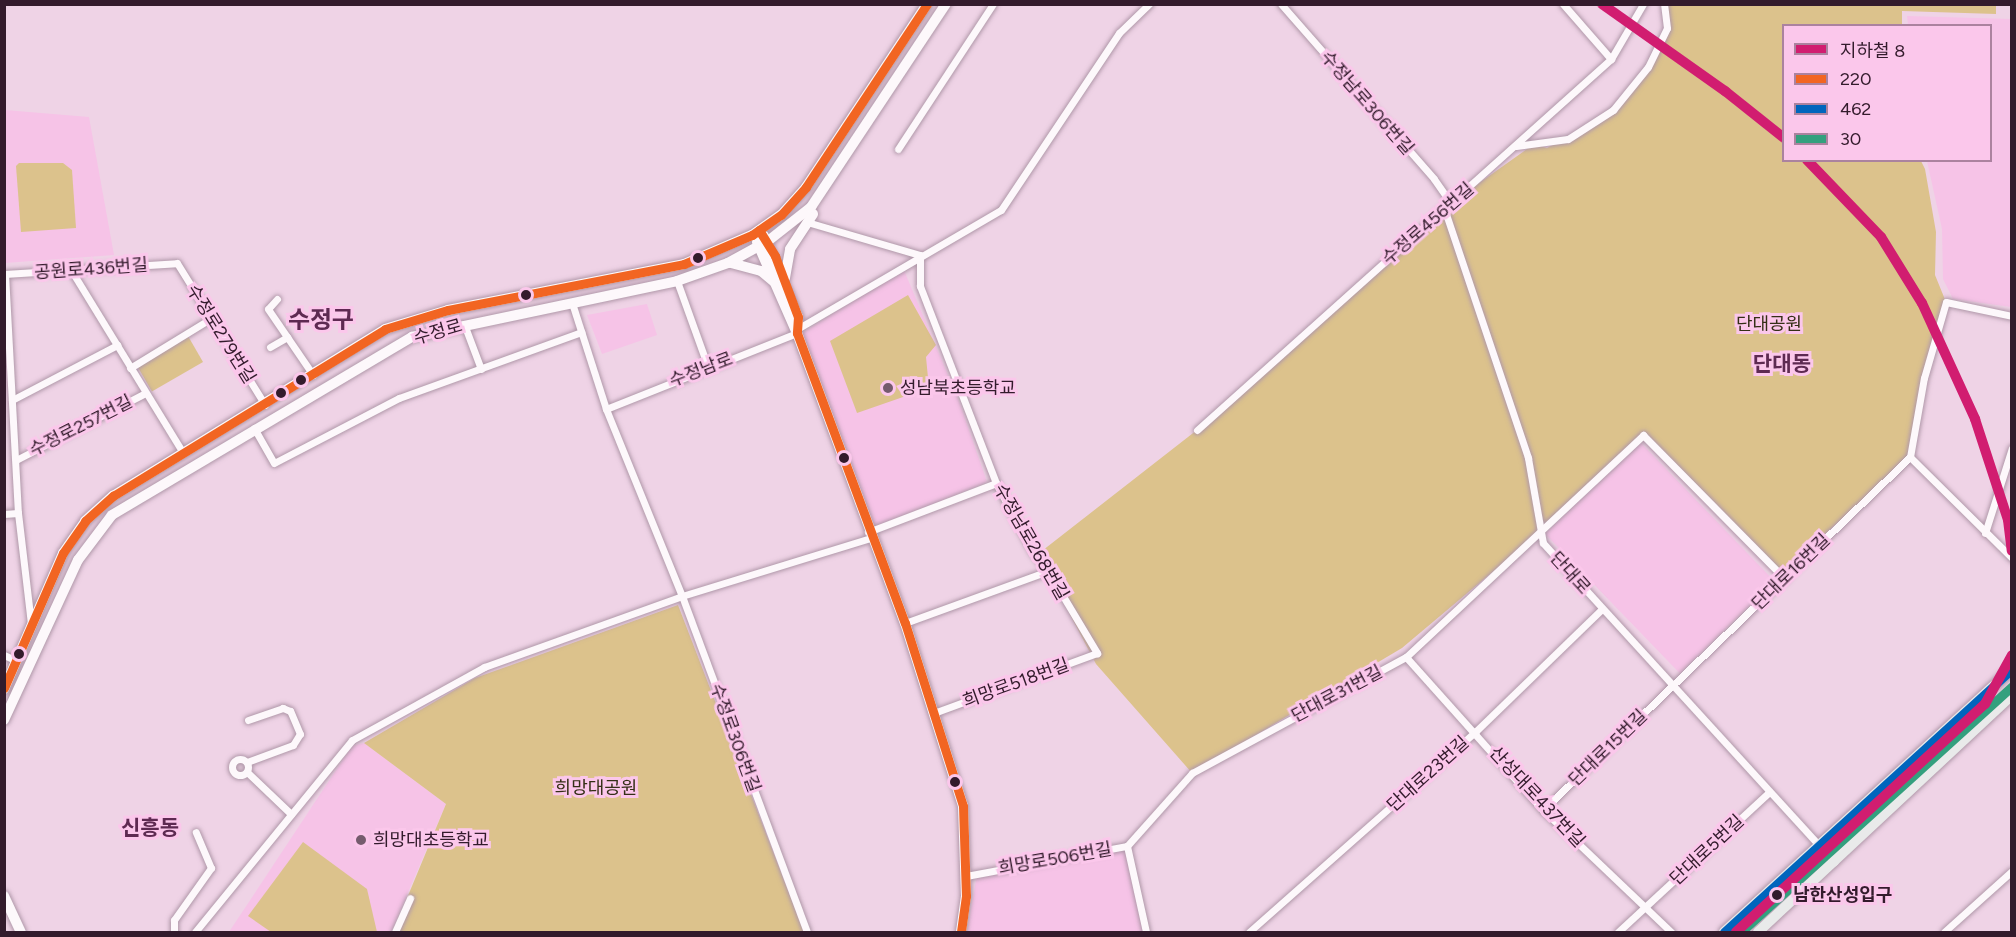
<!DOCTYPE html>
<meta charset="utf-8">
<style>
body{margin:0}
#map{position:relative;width:2016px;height:937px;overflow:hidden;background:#efd3e6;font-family:Figtree,"Noto Sans KR",sans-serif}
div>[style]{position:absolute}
.built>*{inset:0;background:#f6c3e7;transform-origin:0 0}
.green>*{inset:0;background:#dcc28c;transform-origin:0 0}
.roads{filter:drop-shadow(0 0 2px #b098a9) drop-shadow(0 0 2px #b098a9)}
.minor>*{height:7px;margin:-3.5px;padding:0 3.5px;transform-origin:3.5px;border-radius:3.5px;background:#fdf8fb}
.minor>.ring{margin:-3.5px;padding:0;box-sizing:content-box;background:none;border:7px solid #fdf8fb;border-radius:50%}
.secondary>*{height:10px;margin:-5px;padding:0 5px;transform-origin:5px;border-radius:5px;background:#fdf8fb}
.primary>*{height:10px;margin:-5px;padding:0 5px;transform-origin:5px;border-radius:5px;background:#e9eaea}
.bus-1>*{height:9px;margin:-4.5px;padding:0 4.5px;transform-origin:4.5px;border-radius:4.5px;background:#f26522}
.bus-2>*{height:9px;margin:-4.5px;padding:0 4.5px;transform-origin:4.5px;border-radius:4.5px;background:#0065bd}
.bus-3>*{height:9px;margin:-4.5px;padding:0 4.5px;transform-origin:4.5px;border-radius:4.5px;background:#33a07e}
.metro-1>*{height:10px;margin:-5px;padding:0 5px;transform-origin:5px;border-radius:5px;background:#d11d70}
.dots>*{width:16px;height:16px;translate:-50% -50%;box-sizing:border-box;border:3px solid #fbc7eb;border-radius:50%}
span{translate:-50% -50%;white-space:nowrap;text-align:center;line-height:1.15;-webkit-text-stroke:6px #fbc7eb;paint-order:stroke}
.street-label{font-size:18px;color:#331b2c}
.park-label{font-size:18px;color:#342f16}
.poi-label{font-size:18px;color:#331b2c}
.left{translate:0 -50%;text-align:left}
.stop-label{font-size:18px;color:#331b2c;font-weight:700}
.quarter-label{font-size:21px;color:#5e2a52;font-weight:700}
.district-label{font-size:24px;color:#5e2a52;font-weight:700}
.frame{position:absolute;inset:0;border:6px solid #331b2c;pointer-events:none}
.legend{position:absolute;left:1782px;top:24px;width:210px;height:138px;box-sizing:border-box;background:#fbc7eb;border:2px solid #ab829f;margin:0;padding:8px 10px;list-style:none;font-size:18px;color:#331b2c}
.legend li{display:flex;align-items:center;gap:12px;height:30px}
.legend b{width:30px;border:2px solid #ab829f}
</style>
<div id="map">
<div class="built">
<div style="clip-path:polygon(1907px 16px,2011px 19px,2011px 307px,1953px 299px,1943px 279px,1942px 229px,1927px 161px,1990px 160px,1990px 26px,1908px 25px)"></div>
<div style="clip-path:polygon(5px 110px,89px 117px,114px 255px,5px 263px)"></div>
<div style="clip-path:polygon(903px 268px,959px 401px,987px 482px,875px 529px,801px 334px)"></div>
<div style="clip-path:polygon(647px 304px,657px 335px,602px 354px,587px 315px)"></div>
<div style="left:1640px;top:442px;width:194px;height:132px;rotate:46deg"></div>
<div style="clip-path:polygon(364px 743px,446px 804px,391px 932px,229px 932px,352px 746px)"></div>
<div style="clip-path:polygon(1127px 846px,1146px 932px,967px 932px,977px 875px)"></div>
</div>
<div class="green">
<div style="clip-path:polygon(1665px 5px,1996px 5px,1996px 14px,1902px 11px,1902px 25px,1784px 26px,1784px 160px,1921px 161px,1925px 169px,1936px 232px,1935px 275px,1946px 302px,1924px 378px,1910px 457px,1783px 572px,1644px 431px,1541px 531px,1402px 648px,1192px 773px,1096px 664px,1038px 554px,1197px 430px,1451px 203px,1534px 144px,1547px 148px,1613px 110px,1648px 67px,1667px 28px)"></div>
<div style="clip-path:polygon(19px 163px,63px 163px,72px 170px,76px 228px,21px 232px,16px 166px)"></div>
<div style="clip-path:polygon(908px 295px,936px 345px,926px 357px,929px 388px,857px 413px,830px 341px)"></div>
<div style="left:188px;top:336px;width:30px;height:59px;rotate:60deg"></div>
<div style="clip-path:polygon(678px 605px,804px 932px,393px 932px,446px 804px,364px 743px,475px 678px)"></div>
<div style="clip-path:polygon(303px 842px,367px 889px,377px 932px,271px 932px,248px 916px)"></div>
</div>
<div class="roads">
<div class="minor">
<div style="left:1281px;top:4px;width:232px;rotate:48.8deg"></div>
<div style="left:1434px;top:179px;width:29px;rotate:55deg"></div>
<div style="left:1563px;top:4px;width:73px;rotate:48.9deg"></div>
<div style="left:1516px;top:146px;width:52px;rotate:-7.7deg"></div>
<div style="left:1568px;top:139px;width:54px;rotate:-32.8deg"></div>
<div style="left:1613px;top:110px;width:55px;rotate:-50.9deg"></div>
<div style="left:1648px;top:67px;width:43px;rotate:-64deg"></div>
<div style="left:1667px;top:28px;width:24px;rotate:-97deg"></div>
<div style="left:898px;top:149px;width:173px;rotate:-56.8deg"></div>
<div style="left:1444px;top:208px;width:264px;rotate:71.4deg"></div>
<div style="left:1528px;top:458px;width:86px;rotate:80deg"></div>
<div style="left:1543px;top:543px;width:432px;rotate:47.6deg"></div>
<div style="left:807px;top:222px;width:118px;rotate:16.3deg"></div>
<div style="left:920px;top:255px;width:31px;rotate:90deg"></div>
<div style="left:920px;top:286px;width:211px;rotate:68.9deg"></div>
<div style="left:996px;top:483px;width:78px;rotate:61.8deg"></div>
<div style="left:1033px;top:552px;width:24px;rotate:52deg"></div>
<div style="left:1048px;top:571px;width:96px;rotate:59.1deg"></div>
<div style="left:1097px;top:653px;width:174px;rotate:159.8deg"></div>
<div style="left:71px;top:270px;width:212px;rotate:58.5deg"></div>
<div style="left:4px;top:274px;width:173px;rotate:-3.6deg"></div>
<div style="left:177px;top:263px;width:167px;rotate:58.2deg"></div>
<div style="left:5px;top:274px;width:239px;rotate:86.9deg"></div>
<div style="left:18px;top:513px;width:112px;rotate:83.3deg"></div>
<div style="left:677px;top:281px;width:91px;rotate:70.2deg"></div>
<div style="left:277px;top:299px;width:13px;rotate:132deg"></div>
<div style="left:268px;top:309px;width:80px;rotate:55.7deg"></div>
<div style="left:572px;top:303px;width:111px;rotate:72.2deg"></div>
<div style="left:606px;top:409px;width:202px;rotate:67.9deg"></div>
<div style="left:682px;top:596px;width:198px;rotate:-17.1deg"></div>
<div style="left:464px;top:324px;width:48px;rotate:69.3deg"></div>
<div style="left:797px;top:329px;width:236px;rotate:-30.3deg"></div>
<div style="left:1001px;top:210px;width:213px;rotate:-56.3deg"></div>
<div style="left:1119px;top:33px;width:42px;rotate:-44deg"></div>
<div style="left:270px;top:347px;width:20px;rotate:-30deg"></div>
<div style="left:130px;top:368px;width:94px;rotate:-31.5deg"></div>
<div style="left:12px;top:400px;width:119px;rotate:-27.6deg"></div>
<div style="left:606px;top:409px;width:206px;rotate:-21.7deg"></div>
<div style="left:254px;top:428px;width:40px;rotate:60.3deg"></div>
<div style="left:274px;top:463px;width:141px;rotate:-27.5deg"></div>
<div style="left:399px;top:398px;width:194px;rotate:-19.9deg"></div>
<div style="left:1197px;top:430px;width:556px;rotate:-41.86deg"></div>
<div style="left:1611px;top:59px;width:64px;rotate:-59.8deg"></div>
<div style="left:1910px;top:457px;width:80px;rotate:-80deg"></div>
<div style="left:1924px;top:378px;width:79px;rotate:-73.9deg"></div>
<div style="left:1946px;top:302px;width:67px;rotate:12deg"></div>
<div style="left:1910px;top:457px;width:144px;rotate:44.7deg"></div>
<div style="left:16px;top:460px;width:145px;rotate:-27.4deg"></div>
<div style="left:4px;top:514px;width:14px;rotate:-4deg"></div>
<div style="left:868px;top:532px;width:137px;rotate:-20.9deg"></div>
<div style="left:1985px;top:533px;width:89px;rotate:-72.4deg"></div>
<div style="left:905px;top:623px;width:152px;rotate:-20deg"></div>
<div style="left:4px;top:655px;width:14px;rotate:25deg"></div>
<div style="left:1406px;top:657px;width:205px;rotate:48.2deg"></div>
<div style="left:1543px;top:810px;width:177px;rotate:43.6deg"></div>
<div class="ring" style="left:232px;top:759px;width:9px;height:9px"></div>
<div style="left:247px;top:762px;width:49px;rotate:-20.3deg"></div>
<div style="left:293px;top:745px;width:13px;rotate:-58deg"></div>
<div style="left:300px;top:734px;width:25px;rotate:-113deg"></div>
<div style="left:290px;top:711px;width:8px;rotate:-157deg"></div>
<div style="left:283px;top:708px;width:37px;rotate:161deg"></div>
<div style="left:247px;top:772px;width:61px;rotate:43.7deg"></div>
<div style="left:1543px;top:810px;width:509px;rotate:-43.89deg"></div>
<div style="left:1127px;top:846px;width:98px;rotate:-48.3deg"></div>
<div style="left:1192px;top:773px;width:243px;rotate:-28.5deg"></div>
<div style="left:1406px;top:657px;width:325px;rotate:-43.1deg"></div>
<div style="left:1643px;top:435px;width:202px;rotate:45.4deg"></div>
<div style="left:966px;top:876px;width:164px;rotate:-10.6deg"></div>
<div style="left:1127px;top:846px;width:88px;rotate:77.5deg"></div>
<div style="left:174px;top:932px;width:12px;rotate:-90deg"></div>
<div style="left:174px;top:920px;width:64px;rotate:-54.6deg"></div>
<div style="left:211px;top:868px;width:39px;rotate:-113deg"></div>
<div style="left:195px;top:932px;width:248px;rotate:-50.7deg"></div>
<div style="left:352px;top:740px;width:151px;rotate:-28.9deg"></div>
<div style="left:484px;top:667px;width:210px;rotate:-19.7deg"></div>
<div style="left:682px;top:596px;width:358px;rotate:69.6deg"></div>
<div style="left:395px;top:932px;width:37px;rotate:-66deg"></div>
<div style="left:1249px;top:932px;width:303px;rotate:-41.5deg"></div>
<div style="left:1476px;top:731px;width:175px;rotate:-44.1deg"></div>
<div style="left:1618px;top:932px;width:205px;rotate:-42.8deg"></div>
<div style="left:1944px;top:932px;width:91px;rotate:-41.9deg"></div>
</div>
<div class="secondary">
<div style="left:764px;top:236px;width:88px;rotate:67.2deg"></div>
<div style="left:798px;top:317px;width:16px;rotate:94deg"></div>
<div style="left:757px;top:242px;width:99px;rotate:66.3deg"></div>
<div style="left:797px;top:333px;width:309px;rotate:69.6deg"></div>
<div style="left:905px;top:623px;width:192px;rotate:72.4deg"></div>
<div style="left:963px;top:806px;width:90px;rotate:88.1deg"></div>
<div style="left:966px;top:896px;width:36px;rotate:98deg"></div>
<div style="left:731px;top:263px;width:31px;rotate:15deg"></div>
<div style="left:761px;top:271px;width:16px;rotate:40deg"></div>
<div style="left:785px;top:278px;width:29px;rotate:-80deg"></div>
<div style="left:790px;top:249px;width:42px;rotate:-56.7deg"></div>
<div style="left:4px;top:689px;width:148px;rotate:-66.5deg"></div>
<div style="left:63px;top:553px;width:39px;rotate:-55deg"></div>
<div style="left:85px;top:521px;width:38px;rotate:-42deg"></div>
<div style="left:113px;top:496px;width:319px;rotate:-31.5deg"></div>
<div style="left:385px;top:329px;width:66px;rotate:-16.8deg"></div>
<div style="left:448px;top:310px;width:240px;rotate:-11deg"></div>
<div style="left:684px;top:264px;width:74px;rotate:-23.1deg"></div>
<div style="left:752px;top:235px;width:35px;rotate:-35deg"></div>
<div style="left:781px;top:215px;width:38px;rotate:-48deg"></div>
<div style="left:806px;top:187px;width:219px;rotate:-56.5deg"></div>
<div style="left:4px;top:720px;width:176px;rotate:-65.2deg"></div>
<div style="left:78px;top:560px;width:56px;rotate:-52.9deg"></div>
<div style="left:112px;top:515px;width:349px;rotate:-30.7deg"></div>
<div style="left:412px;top:337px;width:271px;rotate:-11.9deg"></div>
<div style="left:677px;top:281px;width:54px;rotate:-19.4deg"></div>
<div style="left:728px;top:263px;width:46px;rotate:-28.8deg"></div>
<div style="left:768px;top:241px;width:55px;rotate:-38.3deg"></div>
<div style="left:811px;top:207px;width:244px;rotate:-56.4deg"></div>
<div style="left:4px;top:896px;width:40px;rotate:65deg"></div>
</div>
<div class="primary">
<div style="left:1724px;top:932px;width:390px;rotate:-42.4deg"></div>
<div style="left:1758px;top:932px;width:347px;rotate:-43deg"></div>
</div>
</div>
<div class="bus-1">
<div style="left:759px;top:230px;width:31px;rotate:58deg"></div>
<div style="left:775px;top:256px;width:65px;rotate:69.3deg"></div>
<div style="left:798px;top:317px;width:16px;rotate:94deg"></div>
<div style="left:797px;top:333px;width:309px;rotate:69.6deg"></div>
<div style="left:905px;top:623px;width:192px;rotate:72.4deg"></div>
<div style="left:963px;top:806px;width:90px;rotate:88.1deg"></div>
<div style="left:966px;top:896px;width:36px;rotate:98deg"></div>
<div style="left:4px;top:688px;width:147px;rotate:-66.4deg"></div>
<div style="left:63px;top:553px;width:39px;rotate:-55deg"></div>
<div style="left:85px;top:521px;width:38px;rotate:-42deg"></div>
<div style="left:113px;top:496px;width:319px;rotate:-31.5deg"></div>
<div style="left:385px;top:329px;width:66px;rotate:-16.8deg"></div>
<div style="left:448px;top:310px;width:240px;rotate:-11deg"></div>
<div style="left:684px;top:264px;width:74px;rotate:-23.1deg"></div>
<div style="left:752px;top:235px;width:35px;rotate:-35deg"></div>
<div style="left:781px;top:215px;width:38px;rotate:-48deg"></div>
<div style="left:806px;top:187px;width:219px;rotate:-56.5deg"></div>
</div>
<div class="bus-2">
<div style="left:1724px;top:932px;width:390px;rotate:-42.4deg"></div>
</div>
<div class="bus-3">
<div style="left:1741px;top:932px;width:366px;rotate:-42.2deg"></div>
</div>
<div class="metro-1">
<div style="left:1602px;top:4px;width:151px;rotate:35.3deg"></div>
<div style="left:1725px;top:91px;width:75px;rotate:38.5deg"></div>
<div style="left:1807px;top:160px;width:107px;rotate:46.1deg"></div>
<div style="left:1881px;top:237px;width:78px;rotate:58.2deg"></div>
<div style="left:1922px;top:303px;width:128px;rotate:65.4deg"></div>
<div style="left:1975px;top:419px;width:106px;rotate:71.9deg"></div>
<div style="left:2008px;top:520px;width:31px;rotate:83deg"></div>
<div style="left:1736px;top:932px;width:338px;rotate:-42.5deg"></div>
<div style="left:1985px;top:704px;width:56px;rotate:-61.1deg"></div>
</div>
<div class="dots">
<div style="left:698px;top:258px;background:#331b2c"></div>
<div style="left:526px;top:295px;background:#331b2c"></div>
<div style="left:301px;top:380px;background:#331b2c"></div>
<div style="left:888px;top:388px;background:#755b6d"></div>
<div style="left:281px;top:393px;background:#331b2c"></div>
<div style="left:844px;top:458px;background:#331b2c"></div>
<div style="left:19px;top:654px;background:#331b2c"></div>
<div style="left:955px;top:782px;background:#331b2c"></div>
<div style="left:361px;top:840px;background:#755b6d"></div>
<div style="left:1777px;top:895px;background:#331b2c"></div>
</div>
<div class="street-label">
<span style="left:1367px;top:103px;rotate:49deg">수정남로306번길</span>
<span style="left:1428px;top:224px;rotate:-41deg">수정로456번길</span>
<span style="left:91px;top:269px;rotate:-4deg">공원로436번길</span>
<span style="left:438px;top:332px;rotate:-16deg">수정로</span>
<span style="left:221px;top:334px;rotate:58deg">수정로279번길</span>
<span style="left:701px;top:370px;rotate:-21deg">수정남로</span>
<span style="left:81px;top:426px;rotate:-27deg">수정로257번길</span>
<span style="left:1031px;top:542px;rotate:60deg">수정남로268번길</span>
<span style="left:1791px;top:572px;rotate:-44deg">단대로16번길</span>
<span style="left:1570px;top:573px;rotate:48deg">단대로</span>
<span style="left:1016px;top:683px;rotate:-20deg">희망로518번길</span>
<span style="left:1337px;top:694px;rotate:-28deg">단대로31번길</span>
<span style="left:735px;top:738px;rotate:70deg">수정로306번길</span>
<span style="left:1608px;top:748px;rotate:-44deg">단대로15번길</span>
<span style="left:1428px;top:774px;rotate:-42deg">단대로23번길</span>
<span style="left:1537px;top:797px;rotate:47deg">산성대로437번길</span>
<span style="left:1707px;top:850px;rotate:-43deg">단대로5번길</span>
<span style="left:1055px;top:859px;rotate:-10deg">희망로506번길</span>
</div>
<div class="park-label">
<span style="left:1769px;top:324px">단대공원</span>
<span style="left:596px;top:788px">희망대공원</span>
</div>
<div class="poi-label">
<span class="left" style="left:900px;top:388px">성남북초등학교</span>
<span class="left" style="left:373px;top:840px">희망대초등학교</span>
</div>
<div class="stop-label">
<span class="left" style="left:1793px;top:895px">남한산성입구</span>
</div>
<div class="quarter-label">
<span style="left:1782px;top:364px">단대동</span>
<span style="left:150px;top:828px">신흥동</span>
</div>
<div class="district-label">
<span style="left:321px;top:320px">수정구</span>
</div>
<div class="frame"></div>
<ul class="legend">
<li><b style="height:8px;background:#d11d70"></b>지하철 8</li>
<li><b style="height:8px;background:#f26522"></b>220</li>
<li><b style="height:8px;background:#0065bd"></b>462</li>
<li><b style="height:8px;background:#33a07e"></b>30</li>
</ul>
</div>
